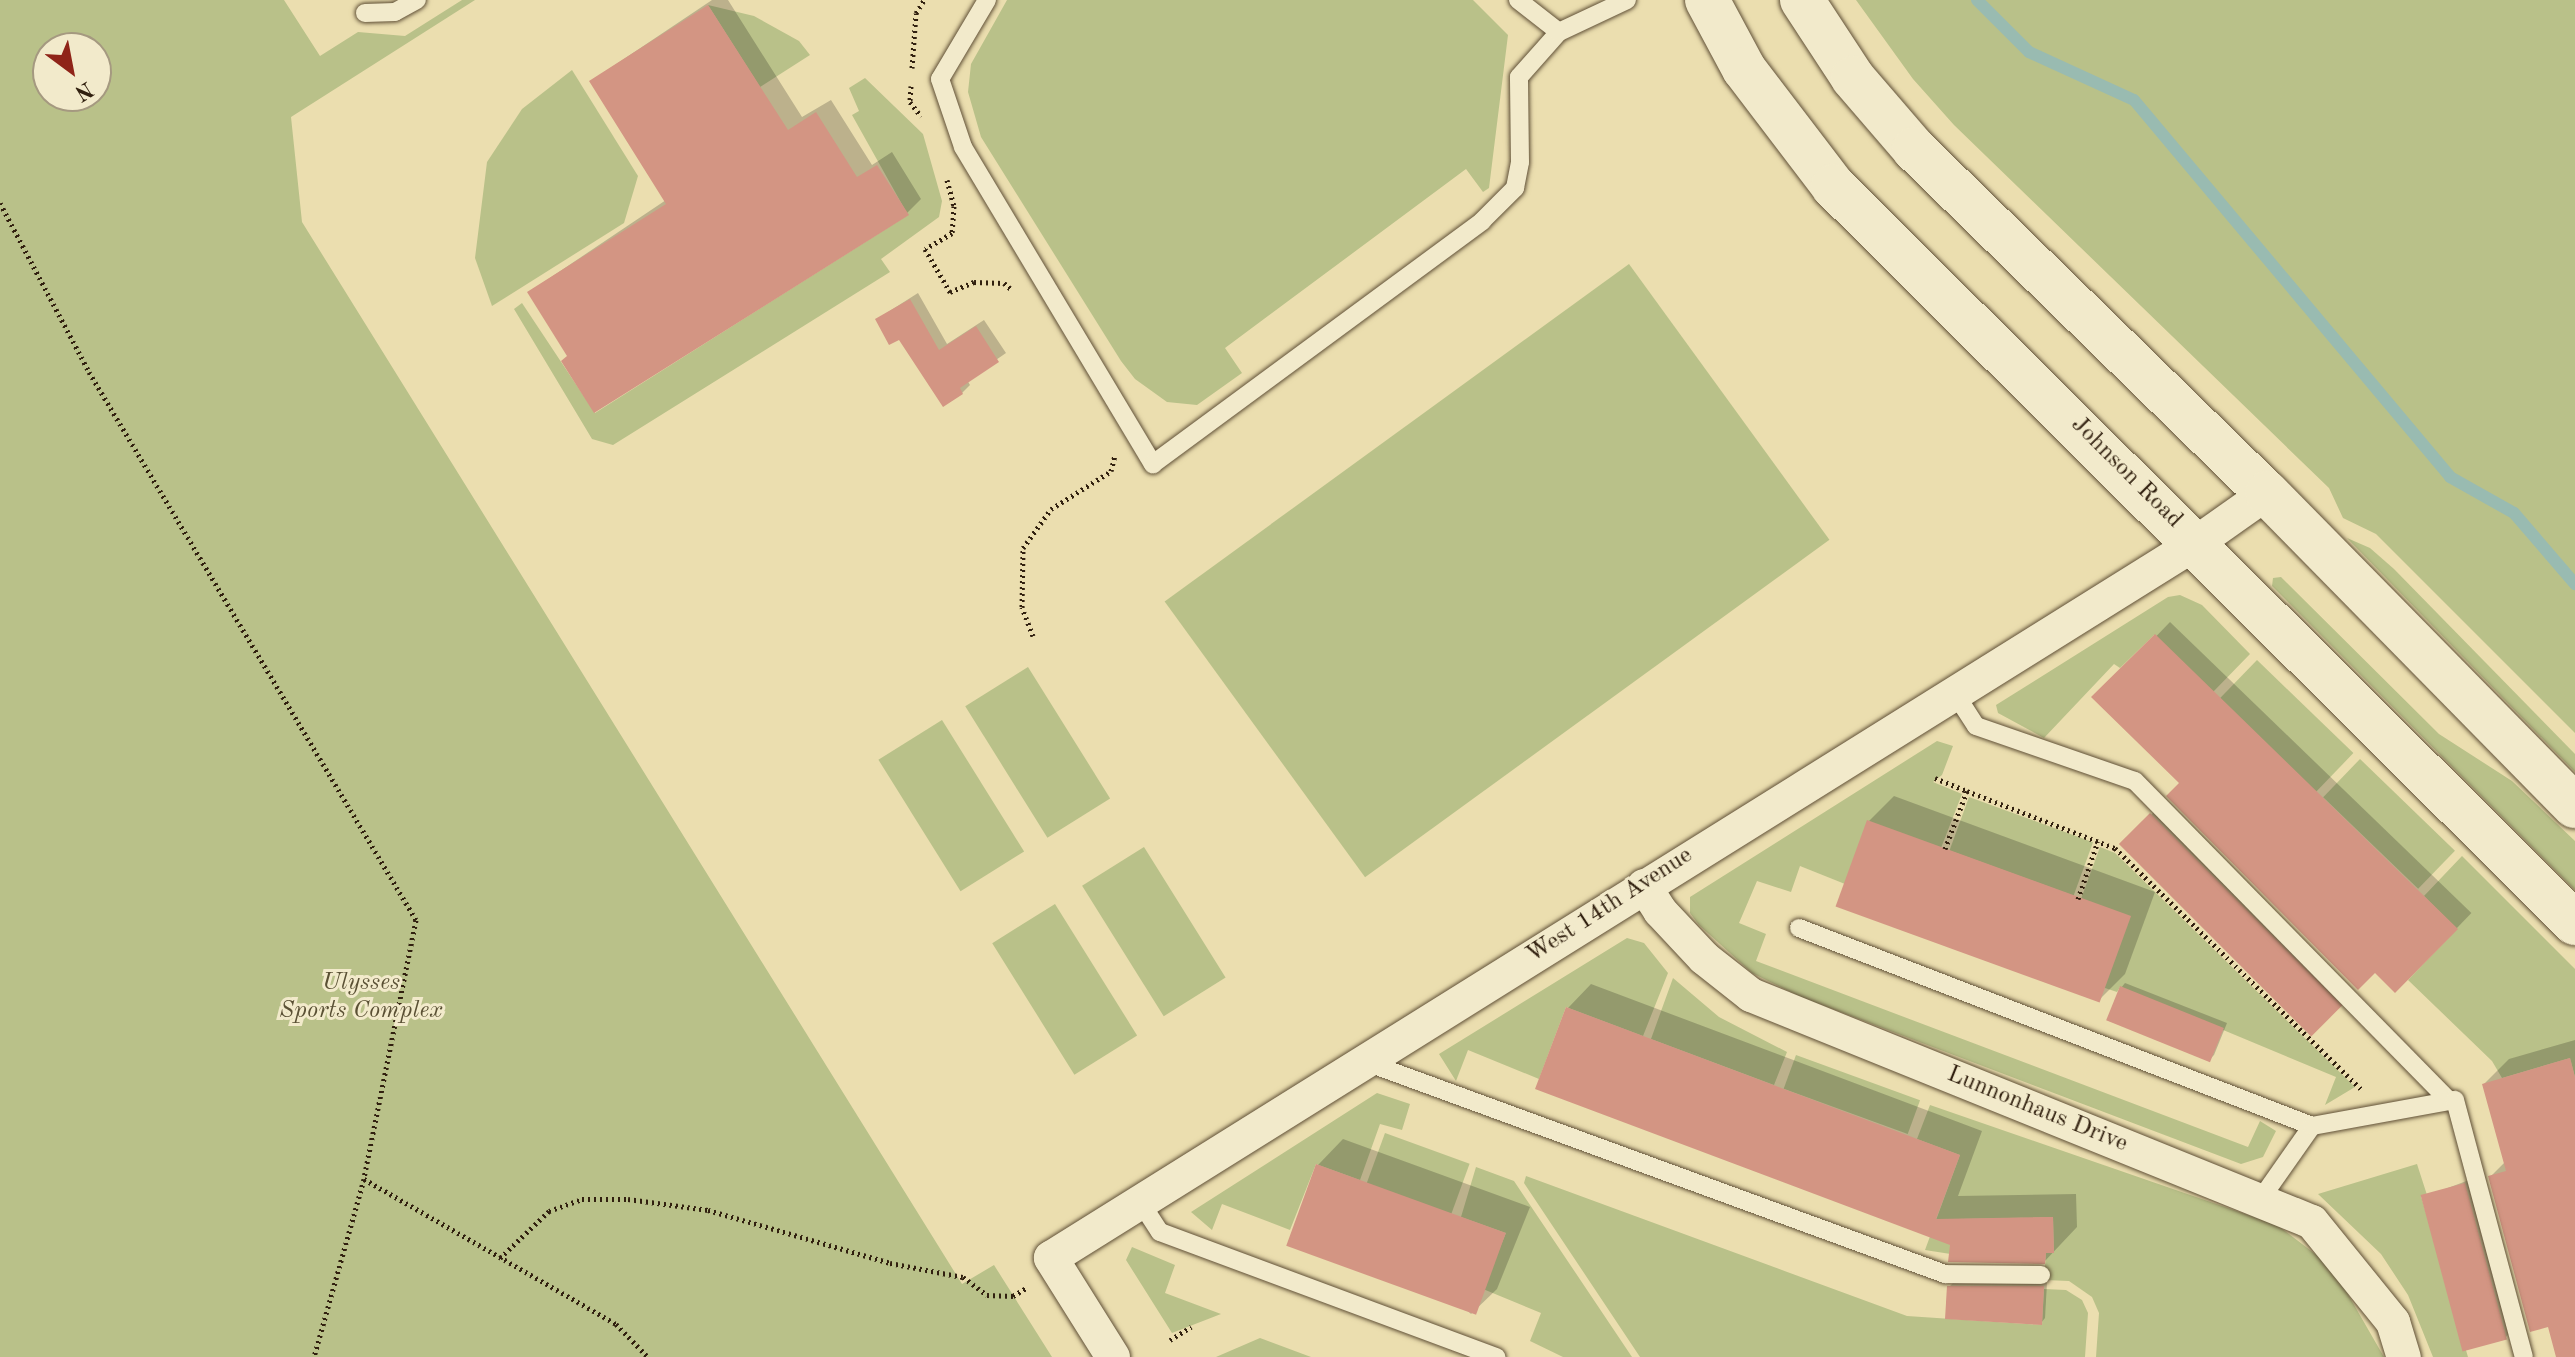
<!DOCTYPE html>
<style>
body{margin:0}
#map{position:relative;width:2575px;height:1357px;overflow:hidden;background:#ebdeaf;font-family:"Old Standard TT",serif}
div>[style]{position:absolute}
.green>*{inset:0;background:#b9c189;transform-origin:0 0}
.shadow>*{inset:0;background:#0003;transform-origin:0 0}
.stream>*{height:12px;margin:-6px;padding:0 6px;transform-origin:6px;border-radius:6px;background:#99bbb1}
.building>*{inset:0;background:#d39583;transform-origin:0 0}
.path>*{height:5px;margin-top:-2.5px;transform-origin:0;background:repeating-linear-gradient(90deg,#31200f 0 2px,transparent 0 6px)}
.roads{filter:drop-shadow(0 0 2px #605037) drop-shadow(0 0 2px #605037)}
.service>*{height:18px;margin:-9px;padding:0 9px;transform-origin:9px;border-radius:9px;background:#f2eacb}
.minor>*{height:34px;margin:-17px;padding:0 17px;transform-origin:17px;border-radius:17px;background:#f2eacb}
.secondary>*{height:44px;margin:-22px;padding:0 22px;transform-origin:22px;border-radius:22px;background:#f2eacb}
span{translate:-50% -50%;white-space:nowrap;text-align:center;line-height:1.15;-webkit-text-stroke:6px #f2eacb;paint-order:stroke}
.street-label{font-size:24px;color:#31200f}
.park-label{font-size:24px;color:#5a5034;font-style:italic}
.north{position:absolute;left:32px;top:32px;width:80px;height:80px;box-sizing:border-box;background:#f2eacb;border:2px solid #a59980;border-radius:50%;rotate:148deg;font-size:22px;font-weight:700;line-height:32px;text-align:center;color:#31200f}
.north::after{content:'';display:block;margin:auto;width:28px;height:36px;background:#8f2418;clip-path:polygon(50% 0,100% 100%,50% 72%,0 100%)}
</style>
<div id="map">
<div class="green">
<div style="clip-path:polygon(evenodd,0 0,284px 0,320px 56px,358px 32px,405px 36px,462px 0,475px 0,291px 117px,302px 222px,962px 1284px,994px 1265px,1052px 1357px,0 1357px,0 0,96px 48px,96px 96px,48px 96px,48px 48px,96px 48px)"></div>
<div style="clip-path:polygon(1007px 0,1473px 0,1508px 35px,1489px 188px,1483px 192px,1466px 169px,1225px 348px,1242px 373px,1197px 405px,1167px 402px,1135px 379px,1121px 361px,981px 137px,968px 92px,971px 64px)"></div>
<div style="clip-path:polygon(1856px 0,2575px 0,2575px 733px,2376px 534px,2343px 518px,2329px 488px,1954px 125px,1913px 79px)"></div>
<div style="clip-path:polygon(708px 5px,754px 16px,799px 41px,810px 55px,760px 87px)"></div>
<div style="clip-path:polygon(572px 70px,638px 176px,624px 223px,492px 306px,475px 258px,487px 162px,522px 109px)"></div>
<div style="clip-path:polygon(865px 78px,923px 134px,942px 201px,939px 217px,881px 259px,890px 272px,613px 445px,592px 439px,514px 309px,522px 303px,595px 413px,908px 215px,852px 115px,859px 111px,849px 88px)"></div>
<div style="left:1629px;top:264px;width:341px;height:574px;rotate:54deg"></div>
<div style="clip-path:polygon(2347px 538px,2370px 548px,2394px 569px,2575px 754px,2575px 772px)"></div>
<div style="clip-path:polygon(2281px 577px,2439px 734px,2512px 781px,2575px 841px,2575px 890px,2272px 586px,2273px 578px)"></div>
<div style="clip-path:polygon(2180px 595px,2202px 605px,2250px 654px,2213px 692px,2154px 635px,2120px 668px,2114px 664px,2044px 738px,1998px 713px,1996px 705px,2168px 597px)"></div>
<div style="left:2257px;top:660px;width:134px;height:54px;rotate:44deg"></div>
<div style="left:1028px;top:667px;width:155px;height:74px;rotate:58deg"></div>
<div style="left:942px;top:720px;width:155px;height:75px;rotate:58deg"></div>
<div style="clip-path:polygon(1937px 741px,1953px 746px,1942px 775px,1933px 782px,1962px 794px,1941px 848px,1845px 884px,1800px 866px,1791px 892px,1757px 881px,1739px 923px,1766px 934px,1756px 961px,2248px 1147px,2260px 1121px,2276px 1131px,2263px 1157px,2241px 1164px,1801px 997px,1752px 973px,1699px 925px,1690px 913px,1690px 897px)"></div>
<div style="left:2360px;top:759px;width:132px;height:53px;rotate:44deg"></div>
<div style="left:1969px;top:797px;width:132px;height:57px;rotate:20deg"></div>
<div style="left:1144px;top:847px;width:154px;height:73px;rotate:58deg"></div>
<div style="clip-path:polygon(2100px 847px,2115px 853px,2355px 1087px,2325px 1105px,2336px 1077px,2120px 987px,2117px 992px,2105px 988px,2081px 899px)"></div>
<div style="clip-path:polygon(2462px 856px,2575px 969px,2575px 1077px,2570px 1058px,2502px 1078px,2492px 1061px,2408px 980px,2457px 929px,2424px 896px)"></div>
<div style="left:1055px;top:904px;width:155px;height:74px;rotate:58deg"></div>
<div style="clip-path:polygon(1627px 938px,1644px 943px,1668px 973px,1643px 1036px,1566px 1007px,1539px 1079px,1468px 1050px,1456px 1081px,1439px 1054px)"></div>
<div style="clip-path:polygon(1673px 978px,1719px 1017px,1787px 1052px,1774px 1085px,1651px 1039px)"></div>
<div style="left:1796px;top:1055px;width:132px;height:36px;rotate:20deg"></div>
<div style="clip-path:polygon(1377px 1093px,1410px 1104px,1402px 1130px,1380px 1124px,1360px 1180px,1316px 1164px,1290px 1230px,1222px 1204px,1212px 1230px,1191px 1212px)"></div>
<div style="clip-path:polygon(1930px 1105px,2277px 1225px,2323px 1260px,2342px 1284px,2384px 1357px,2096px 1357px,2099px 1313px,2092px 1297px,2069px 1281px,2044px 1280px,2046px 1253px,2054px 1252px,2053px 1217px,1957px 1219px,1957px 1255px,1925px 1250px,1960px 1155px,1917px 1139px)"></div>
<div style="left:1385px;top:1133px;width:90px;height:54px;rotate:20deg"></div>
<div style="clip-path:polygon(2417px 1164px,2427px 1195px,2421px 1196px,2468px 1357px,2433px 1357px,2408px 1295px,2381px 1254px,2318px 1194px)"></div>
<div style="clip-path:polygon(1476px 1167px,1514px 1181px,1632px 1357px,1563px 1357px,1530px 1341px,1541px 1313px,1483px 1289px,1506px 1233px,1461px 1217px)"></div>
<div style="clip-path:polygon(1526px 1176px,1907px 1316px,2042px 1325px,2044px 1289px,2066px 1290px,2082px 1300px,2088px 1313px,2085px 1357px,1640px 1357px,1524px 1183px)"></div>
<div style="clip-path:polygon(1132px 1247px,1175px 1265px,1165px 1293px,1221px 1314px,1172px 1333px,1126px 1260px)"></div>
<div style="clip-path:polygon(1260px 1338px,1311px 1357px,1216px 1357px)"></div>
</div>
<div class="shadow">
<div style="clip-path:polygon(712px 0,728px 0,802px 117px,831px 100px,872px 165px,892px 152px,921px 199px,907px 213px,569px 355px,529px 292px,666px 200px,591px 81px)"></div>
<div style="clip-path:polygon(918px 293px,947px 344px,984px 320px,1006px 353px,967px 380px,970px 385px,962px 393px,877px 319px)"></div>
<div style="left:2170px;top:622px;width:419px;height:107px;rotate:44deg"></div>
<div style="clip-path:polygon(1894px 796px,2155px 892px,2125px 974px,2099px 1000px,1869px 821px)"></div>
<div style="left:2155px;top:811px;width:269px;height:47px;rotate:45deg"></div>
<div style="clip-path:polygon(2125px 983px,2227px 1023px,2214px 1055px,2210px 1059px,2121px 988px)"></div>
<div style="clip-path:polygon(1591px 984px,1982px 1131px,1958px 1196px,2076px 1194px,2077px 1227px,2044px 1262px,1952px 1243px,1568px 1008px)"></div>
<div style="clip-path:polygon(2575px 1040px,2575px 1346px,2550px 1325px,2490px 1177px,2505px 1162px,2484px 1084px,2509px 1059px)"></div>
<div style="clip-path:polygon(1343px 1139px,1530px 1207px,1497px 1289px,1471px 1314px,1318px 1165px)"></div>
<div style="clip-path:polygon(2469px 1180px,2510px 1333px,2506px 1337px,2424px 1197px)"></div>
<div style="clip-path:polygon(1953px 1283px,2047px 1283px,2045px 1318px,2041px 1323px,1949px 1287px)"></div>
</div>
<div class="stream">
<div style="left:1977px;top:0;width:74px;rotate:45deg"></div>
<div style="left:2029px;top:52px;width:115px;rotate:24.6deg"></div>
<div style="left:2134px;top:100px;width:492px;rotate:50deg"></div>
<div style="left:2450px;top:477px;width:73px;rotate:29.4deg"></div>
<div style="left:2514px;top:513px;width:94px;rotate:49.3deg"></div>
</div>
<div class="building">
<div style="clip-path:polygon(708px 5px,788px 130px,816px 112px,857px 177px,877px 165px,909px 215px,594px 413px,561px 361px,567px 356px,527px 292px,666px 204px,589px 81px)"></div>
<div style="clip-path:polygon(910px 299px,939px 350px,976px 326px,999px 362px,960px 388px,963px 394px,943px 407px,899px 340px,889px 345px,875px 319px)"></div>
<div style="clip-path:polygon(2155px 634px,2458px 929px,2395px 993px,2375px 973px,2358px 990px,2166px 796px,2179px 783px,2091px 697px)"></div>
<div style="left:2150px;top:813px;width:272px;height:44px;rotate:45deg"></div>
<div style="left:1867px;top:820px;width:281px;height:92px;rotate:20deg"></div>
<div style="left:2120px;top:986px;width:112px;height:37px;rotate:22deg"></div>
<div style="clip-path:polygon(1566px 1007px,1960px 1155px,1936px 1219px,2053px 1217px,2054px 1253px,2046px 1253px,2045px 1264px,1948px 1262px,1950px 1245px,1535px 1089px)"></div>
<div style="clip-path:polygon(2570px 1058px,2575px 1077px,2575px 1357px,2556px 1357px,2548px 1327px,2530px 1332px,2488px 1176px,2506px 1171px,2482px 1084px)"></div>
<div style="left:1316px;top:1164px;width:202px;height:87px;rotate:20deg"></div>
<div style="left:2465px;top:1183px;width:162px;height:46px;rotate:75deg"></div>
<div style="clip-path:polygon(1947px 1286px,2044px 1286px,2042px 1325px,1945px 1319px)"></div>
</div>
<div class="path">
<div style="left:912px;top:68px;width:55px;rotate:-85.8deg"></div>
<div style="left:916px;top:13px;width:15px;rotate:-58deg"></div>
<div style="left:911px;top:86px;width:16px;rotate:94deg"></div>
<div style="left:910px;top:102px;width:18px;rotate:52deg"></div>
<div style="left:947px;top:180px;width:27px;rotate:75deg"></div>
<div style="left:954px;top:206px;width:27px;rotate:94deg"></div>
<div style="left:952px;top:233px;width:31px;rotate:149deg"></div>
<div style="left:925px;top:249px;width:50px;rotate:59.8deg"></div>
<div style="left:950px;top:292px;width:26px;rotate:-23deg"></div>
<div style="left:974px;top:282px;width:30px;rotate:2deg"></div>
<div style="left:1004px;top:283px;width:11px;rotate:41deg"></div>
<div style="left:0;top:203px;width:191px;rotate:62.2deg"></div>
<div style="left:89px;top:372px;width:638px;rotate:59.17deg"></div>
<div style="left:416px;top:920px;width:264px;rotate:101.4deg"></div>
<div style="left:364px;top:1179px;width:185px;rotate:105.7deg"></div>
<div style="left:1033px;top:636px;width:31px;rotate:-111deg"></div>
<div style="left:1022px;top:607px;width:59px;rotate:-89deg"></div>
<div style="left:1023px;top:548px;width:48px;rotate:-54.3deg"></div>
<div style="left:1051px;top:509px;width:71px;rotate:-32.3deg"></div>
<div style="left:1111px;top:471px;width:16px;rotate:-76deg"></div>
<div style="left:1935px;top:778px;width:35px;rotate:22deg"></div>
<div style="left:1967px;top:791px;width:62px;rotate:110.8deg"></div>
<div style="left:1967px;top:791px;width:159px;rotate:21.1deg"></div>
<div style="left:2115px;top:848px;width:344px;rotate:44.4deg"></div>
<div style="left:2078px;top:899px;width:61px;rotate:-71deg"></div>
<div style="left:364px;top:1179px;width:291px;rotate:29.9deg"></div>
<div style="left:616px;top:1324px;width:46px;rotate:45.9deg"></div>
<div style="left:500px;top:1258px;width:68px;rotate:-43.8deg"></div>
<div style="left:549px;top:1211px;width:35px;rotate:-20deg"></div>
<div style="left:582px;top:1199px;width:46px"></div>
<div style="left:628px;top:1199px;width:81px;rotate:7.8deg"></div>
<div style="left:708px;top:1210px;width:190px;rotate:16.2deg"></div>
<div style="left:890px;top:1263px;width:74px;rotate:10.9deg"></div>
<div style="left:963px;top:1277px;width:30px;rotate:37deg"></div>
<div style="left:987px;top:1295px;width:26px;rotate:2deg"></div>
<div style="left:1013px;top:1296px;width:17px;rotate:-31deg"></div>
<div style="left:1170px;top:1340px;width:25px;rotate:-32deg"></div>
</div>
<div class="roads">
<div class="service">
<div style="left:987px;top:0;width:92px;rotate:120.7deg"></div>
<div style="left:940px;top:79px;width:72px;rotate:71.3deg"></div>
<div style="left:963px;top:147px;width:370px;rotate:59.1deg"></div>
<div style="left:1153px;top:464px;width:409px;rotate:-36.4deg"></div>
<div style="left:1482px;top:221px;width:47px;rotate:-45deg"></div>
<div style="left:1515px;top:188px;width:26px;rotate:-79deg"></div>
<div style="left:1520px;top:162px;width:85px;rotate:-90.7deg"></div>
<div style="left:1519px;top:77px;width:60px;rotate:-48.4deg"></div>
<div style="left:1559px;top:32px;width:75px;rotate:-25.2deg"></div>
<div style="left:1518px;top:0;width:52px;rotate:38deg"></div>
<div style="left:365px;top:13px;width:30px;rotate:-2deg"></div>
<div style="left:395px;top:12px;width:25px;rotate:-29deg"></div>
<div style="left:1954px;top:692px;width:40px;rotate:57.1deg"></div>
<div style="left:1976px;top:726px;width:168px;rotate:19.1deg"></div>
<div style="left:2135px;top:781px;width:448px;rotate:45.5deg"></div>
<div style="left:1799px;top:928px;width:550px;rotate:21.1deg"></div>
<div style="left:1366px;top:1062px;width:617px;rotate:20.11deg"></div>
<div style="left:1945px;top:1274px;width:96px;rotate:0.6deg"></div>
<div style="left:1139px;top:1200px;width:38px;rotate:57deg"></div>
<div style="left:1160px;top:1232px;width:359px;rotate:20.4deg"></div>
<div style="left:2260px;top:1200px;width:90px;rotate:-54.9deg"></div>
<div style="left:2312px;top:1126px;width:145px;rotate:-10.3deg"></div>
<div style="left:2455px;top:1100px;width:266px;rotate:75deg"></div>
</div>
<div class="minor">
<div style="left:1644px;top:886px;width:30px;rotate:57deg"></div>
<div style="left:1660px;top:911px;width:64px;rotate:46.9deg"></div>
<div style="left:1704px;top:958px;width:60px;rotate:38.2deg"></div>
<div style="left:1751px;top:995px;width:605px;rotate:22.03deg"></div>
<div style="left:2312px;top:1222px;width:129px;rotate:51deg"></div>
<div style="left:2393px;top:1322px;width:37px;rotate:73deg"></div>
<div style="left:1113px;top:1357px;width:117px;rotate:-122.1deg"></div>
<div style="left:1051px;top:1258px;width:1350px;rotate:-31.98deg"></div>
<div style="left:2196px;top:543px;width:87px;rotate:-35.2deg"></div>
</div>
<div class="secondary">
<div style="left:1707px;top:0;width:78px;rotate:61.8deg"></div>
<div style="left:1744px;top:69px;width:147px;rotate:52.7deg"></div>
<div style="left:1833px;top:186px;width:1046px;rotate:44.81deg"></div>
<div style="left:1802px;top:0;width:93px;rotate:56.8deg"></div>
<div style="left:1853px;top:78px;width:94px;rotate:49.3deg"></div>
<div style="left:1914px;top:149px;width:493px;rotate:44.3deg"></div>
<div style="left:2267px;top:493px;width:439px;rotate:45.5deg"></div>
</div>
</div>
<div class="street-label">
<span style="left:2126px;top:473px;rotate:45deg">Johnson Road</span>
<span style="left:1610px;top:906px;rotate:-33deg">West 14th Avenue</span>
<span style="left:2037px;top:1110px;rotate:22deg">Lunnonhaus Drive</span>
</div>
<div class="park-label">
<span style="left:361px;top:998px">Ulysses<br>Sports Complex</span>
</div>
<div class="north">N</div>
</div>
